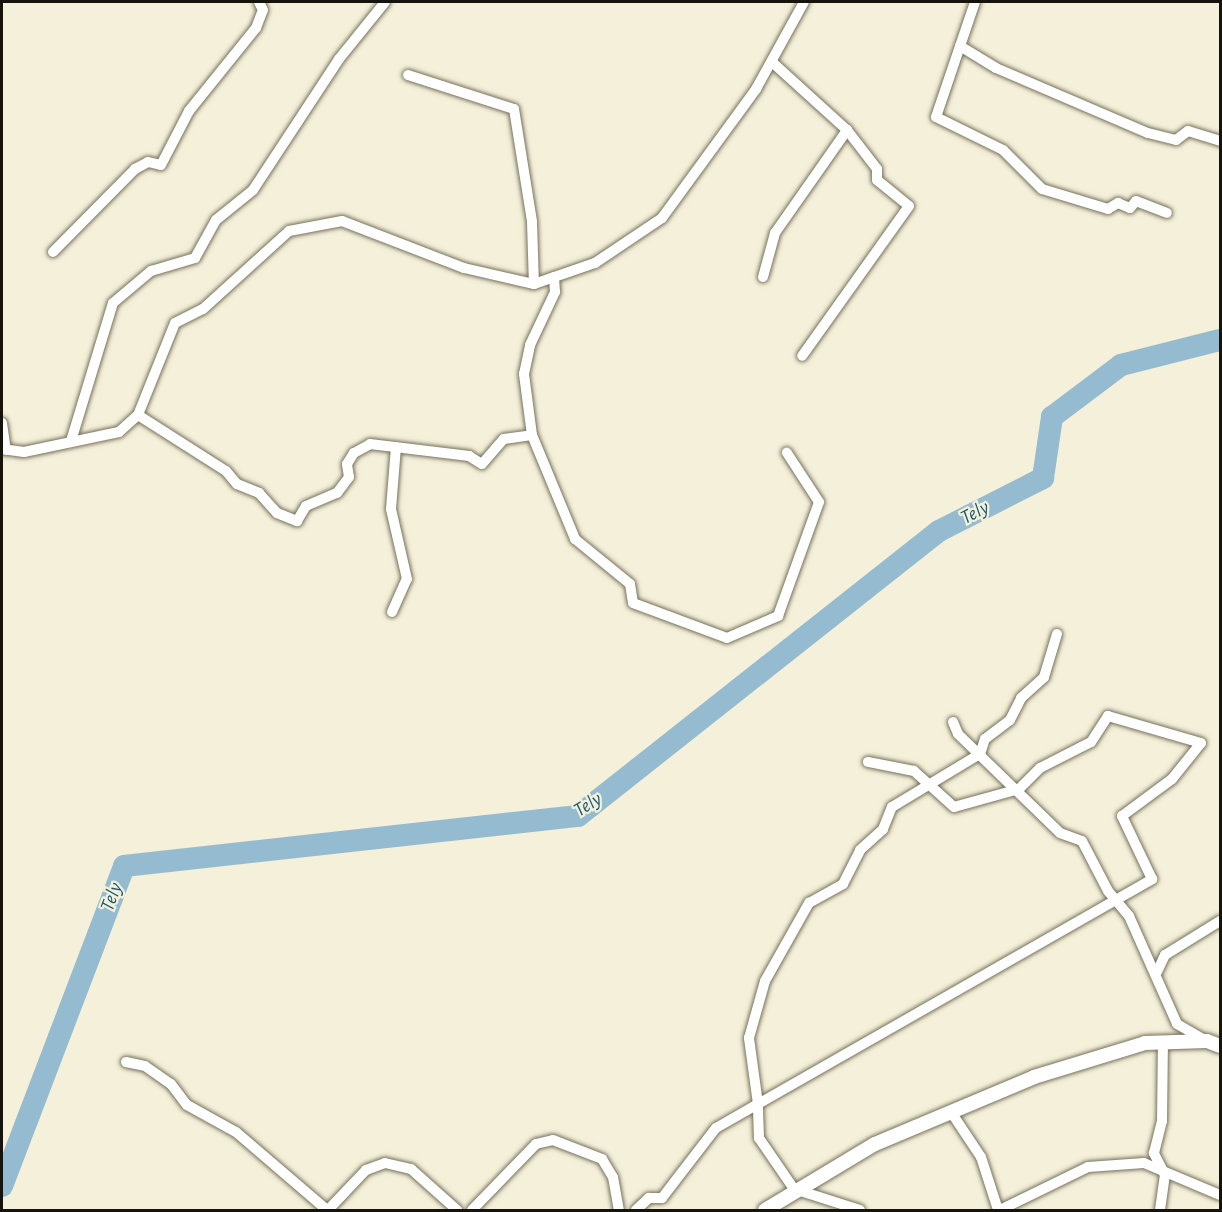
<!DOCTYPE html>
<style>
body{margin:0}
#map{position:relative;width:1222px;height:1212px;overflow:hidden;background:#f5f0d9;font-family:"Alegreya Sans",sans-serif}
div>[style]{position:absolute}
.river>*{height:22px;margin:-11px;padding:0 11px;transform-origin:11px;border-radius:11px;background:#94bbcf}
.path>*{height:2px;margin-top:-1px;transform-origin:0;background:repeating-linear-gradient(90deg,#aaa694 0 3px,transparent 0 6px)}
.roads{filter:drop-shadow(0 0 2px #75715d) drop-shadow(0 0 2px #75715d)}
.street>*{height:10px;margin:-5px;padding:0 5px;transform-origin:5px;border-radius:5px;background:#fff}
.secondary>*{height:14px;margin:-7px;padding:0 7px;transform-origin:7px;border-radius:7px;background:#fff}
span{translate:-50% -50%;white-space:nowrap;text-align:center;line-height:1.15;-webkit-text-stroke:4.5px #f5f0d9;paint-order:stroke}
.water-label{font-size:20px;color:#135a77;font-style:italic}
.frame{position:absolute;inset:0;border:3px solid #15130b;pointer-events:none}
</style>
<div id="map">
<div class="river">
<div style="left:2px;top:1186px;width:342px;rotate:-69.1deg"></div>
<div style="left:124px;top:866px;width:457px;rotate:-6.3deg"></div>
<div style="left:578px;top:816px;width:460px;rotate:-38.3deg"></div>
<div style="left:939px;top:531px;width:117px;rotate:-27deg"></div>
<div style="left:1043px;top:478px;width:62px;rotate:-81.6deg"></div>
<div style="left:1052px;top:417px;width:86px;rotate:-37deg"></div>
<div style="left:1121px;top:365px;width:102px;rotate:-14.2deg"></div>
</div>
<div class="path">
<div style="left:2px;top:943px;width:1px;rotate:90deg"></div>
</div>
<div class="roads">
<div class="street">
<div style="left:975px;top:2px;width:46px;rotate:108.8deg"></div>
<div style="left:960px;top:46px;width:42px;rotate:31.4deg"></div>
<div style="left:996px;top:68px;width:165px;rotate:23.2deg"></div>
<div style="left:1148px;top:133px;width:29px;rotate:14deg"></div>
<div style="left:1176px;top:140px;width:15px;rotate:-37deg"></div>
<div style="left:1188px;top:131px;width:34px;rotate:17deg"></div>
<div style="left:960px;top:46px;width:75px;rotate:108.7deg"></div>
<div style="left:936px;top:117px;width:75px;rotate:26.2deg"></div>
<div style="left:1003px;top:150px;width:55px;rotate:45deg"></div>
<div style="left:1042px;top:189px;width:69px;rotate:16.9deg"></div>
<div style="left:1108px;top:209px;width:12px;rotate:-31deg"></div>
<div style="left:1118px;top:203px;width:13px;rotate:23deg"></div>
<div style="left:1130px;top:208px;width:9px;rotate:-49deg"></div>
<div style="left:1136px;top:201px;width:33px;rotate:21deg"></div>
<div style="left:772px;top:62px;width:101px;rotate:42.2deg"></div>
<div style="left:847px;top:130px;width:49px;rotate:52.4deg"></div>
<div style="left:877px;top:169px;width:11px;rotate:90deg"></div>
<div style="left:877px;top:180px;width:41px;rotate:39.1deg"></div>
<div style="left:909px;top:206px;width:184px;rotate:125.5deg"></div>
<div style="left:408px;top:75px;width:111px;rotate:17.8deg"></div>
<div style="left:514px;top:109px;width:114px;rotate:80.9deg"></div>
<div style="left:532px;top:222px;width:62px;rotate:88.2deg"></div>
<div style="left:53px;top:252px;width:117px;rotate:-45.3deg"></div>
<div style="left:135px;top:169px;width:15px;rotate:-28deg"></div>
<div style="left:148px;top:162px;width:13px;rotate:13deg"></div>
<div style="left:161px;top:165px;width:61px;rotate:-62.6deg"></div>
<div style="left:189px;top:111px;width:107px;rotate:-51.1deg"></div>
<div style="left:256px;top:28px;width:19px;rotate:-69deg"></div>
<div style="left:263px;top:10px;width:9px;rotate:-117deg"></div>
<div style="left:763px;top:277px;width:46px;rotate:-74.7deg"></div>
<div style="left:775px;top:233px;width:126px;rotate:-55deg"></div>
<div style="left:138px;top:415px;width:104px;rotate:32.5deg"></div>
<div style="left:226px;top:471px;width:17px;rotate:50deg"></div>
<div style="left:237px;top:484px;width:24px;rotate:22deg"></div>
<div style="left:259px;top:493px;width:27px;rotate:48deg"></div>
<div style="left:277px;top:513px;width:22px;rotate:22deg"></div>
<div style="left:297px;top:521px;width:17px;rotate:-59deg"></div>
<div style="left:306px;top:506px;width:34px;rotate:-23deg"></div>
<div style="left:337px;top:493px;width:20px;rotate:-53deg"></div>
<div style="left:349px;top:477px;width:13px;rotate:-99deg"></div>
<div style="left:347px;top:464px;width:13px;rotate:-58deg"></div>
<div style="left:354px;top:453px;width:18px;rotate:-29deg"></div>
<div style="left:370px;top:444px;width:100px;rotate:6.9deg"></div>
<div style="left:469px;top:456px;width:15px;rotate:32deg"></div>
<div style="left:482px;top:464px;width:33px;rotate:-49deg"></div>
<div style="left:504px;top:439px;width:28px;rotate:-8deg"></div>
<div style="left:532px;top:435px;width:62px;rotate:-97.5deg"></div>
<div style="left:524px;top:374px;width:30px;rotate:-78deg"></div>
<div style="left:530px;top:345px;width:59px;rotate:-64.7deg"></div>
<div style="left:555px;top:292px;width:15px;rotate:-94deg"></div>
<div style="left:2px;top:423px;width:27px;rotate:82deg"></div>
<div style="left:532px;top:435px;width:113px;rotate:67.5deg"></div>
<div style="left:575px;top:539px;width:71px;rotate:39.3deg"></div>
<div style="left:630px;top:584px;width:19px;rotate:81deg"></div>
<div style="left:633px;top:603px;width:100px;rotate:20.4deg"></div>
<div style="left:727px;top:638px;width:56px;rotate:-23.3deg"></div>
<div style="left:778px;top:616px;width:121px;rotate:-70.2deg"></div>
<div style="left:819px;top:502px;width:59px;rotate:-123.1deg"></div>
<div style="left:71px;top:441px;width:144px;rotate:-73.1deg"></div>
<div style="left:113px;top:303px;width:50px;rotate:-40.1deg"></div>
<div style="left:151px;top:271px;width:46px;rotate:-16.5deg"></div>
<div style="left:195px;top:258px;width:43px;rotate:-61.1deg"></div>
<div style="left:216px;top:220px;width:48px;rotate:-39deg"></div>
<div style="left:253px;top:190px;width:157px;rotate:-56.7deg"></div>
<div style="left:339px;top:59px;width:73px;rotate:-51.1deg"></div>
<div style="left:2px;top:449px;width:22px;rotate:8deg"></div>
<div style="left:24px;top:452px;width:97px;rotate:-11.9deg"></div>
<div style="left:119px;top:432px;width:25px;rotate:-42deg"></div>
<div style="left:138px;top:415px;width:99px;rotate:-68.1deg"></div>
<div style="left:175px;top:323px;width:31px;rotate:-27deg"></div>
<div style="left:203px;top:309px;width:116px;rotate:-42.2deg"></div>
<div style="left:289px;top:231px;width:54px;rotate:-10.7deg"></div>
<div style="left:342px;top:221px;width:131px;rotate:21.1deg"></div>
<div style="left:464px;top:268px;width:72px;rotate:12.9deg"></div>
<div style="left:534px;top:284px;width:65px;rotate:-19deg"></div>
<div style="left:595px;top:263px;width:81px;rotate:-33.9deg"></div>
<div style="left:662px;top:218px;width:160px;rotate:-53.9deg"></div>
<div style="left:756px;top:89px;width:99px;rotate:-61.1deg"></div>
<div style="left:392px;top:612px;width:36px;rotate:-66deg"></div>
<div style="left:407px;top:579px;width:72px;rotate:-102.9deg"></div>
<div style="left:391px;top:509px;width:62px;rotate:-85.4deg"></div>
<div style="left:953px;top:722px;width:13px;rotate:67deg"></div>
<div style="left:958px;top:734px;width:142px;rotate:44.1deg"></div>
<div style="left:1060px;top:833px;width:23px;rotate:20deg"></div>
<div style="left:1082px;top:841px;width:56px;rotate:62.5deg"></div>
<div style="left:1108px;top:891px;width:33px;rotate:50deg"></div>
<div style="left:1129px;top:916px;width:118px;rotate:66deg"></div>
<div style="left:1177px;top:1024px;width:34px;rotate:30deg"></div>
<div style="left:1157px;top:972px;width:19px;rotate:-65deg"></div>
<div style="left:1165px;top:955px;width:65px;rotate:-31.7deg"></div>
<div style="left:126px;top:1062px;width:19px;rotate:12deg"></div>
<div style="left:145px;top:1066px;width:32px;rotate:35deg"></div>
<div style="left:171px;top:1084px;width:26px;rotate:53deg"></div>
<div style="left:187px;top:1105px;width:56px;rotate:28.9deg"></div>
<div style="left:236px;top:1132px;width:120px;rotate:40.6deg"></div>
<div style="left:951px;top:1112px;width:54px;rotate:56.3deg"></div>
<div style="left:981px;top:1157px;width:56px;rotate:72.2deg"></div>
<div style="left:328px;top:1210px;width:55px;rotate:-46.5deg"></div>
<div style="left:366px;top:1170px;width:20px;rotate:-20deg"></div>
<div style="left:385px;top:1163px;width:27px;rotate:13deg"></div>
<div style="left:411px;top:1169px;width:62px;rotate:41.7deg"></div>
<div style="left:472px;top:1210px;width:92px;rotate:-45.9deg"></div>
<div style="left:536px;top:1144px;width:17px;rotate:-13deg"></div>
<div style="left:553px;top:1140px;width:53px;rotate:21.2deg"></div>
<div style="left:602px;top:1159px;width:21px;rotate:59deg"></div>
<div style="left:613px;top:1177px;width:34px;rotate:80deg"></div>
<div style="left:636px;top:1210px;width:18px;rotate:-43deg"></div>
<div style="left:649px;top:1198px;width:13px"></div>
<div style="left:662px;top:1198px;width:88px;rotate:-52.4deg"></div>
<div style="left:716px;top:1128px;width:48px;rotate:-29.7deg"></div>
<div style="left:758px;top:1104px;width:67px;rotate:-97.8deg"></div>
<div style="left:749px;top:1038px;width:59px;rotate:-74.3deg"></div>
<div style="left:765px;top:981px;width:90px;rotate:-60.6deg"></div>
<div style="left:809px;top:903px;width:39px;rotate:-29deg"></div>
<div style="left:843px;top:884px;width:38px;rotate:-63deg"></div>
<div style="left:860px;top:850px;width:31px;rotate:-42deg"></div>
<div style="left:883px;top:829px;width:24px;rotate:-68deg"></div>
<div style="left:892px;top:807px;width:103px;rotate:-31.1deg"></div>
<div style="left:980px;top:754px;width:16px;rotate:-72deg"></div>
<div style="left:985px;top:739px;width:31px;rotate:-37deg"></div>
<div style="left:1010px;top:720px;width:25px;rotate:-63deg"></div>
<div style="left:1021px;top:698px;width:31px;rotate:-42deg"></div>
<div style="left:1044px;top:677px;width:45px;rotate:-73.2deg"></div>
<div style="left:860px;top:1210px;width:69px;rotate:-162.3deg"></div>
<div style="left:794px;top:1189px;width:62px;rotate:-124.5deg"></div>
<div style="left:759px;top:1138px;width:34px;rotate:-92deg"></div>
<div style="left:758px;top:1104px;width:454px;rotate:-29.7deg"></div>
<div style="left:1152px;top:879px;width:70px;rotate:-115.5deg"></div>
<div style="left:1122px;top:816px;width:62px;rotate:-36.5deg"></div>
<div style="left:1172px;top:779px;width:46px;rotate:-51.1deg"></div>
<div style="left:1201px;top:743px;width:97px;rotate:-163.8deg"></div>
<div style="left:1108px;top:716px;width:31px;rotate:123deg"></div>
<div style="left:1091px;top:742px;width:57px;rotate:153deg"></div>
<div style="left:1040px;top:768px;width:30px;rotate:135deg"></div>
<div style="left:1019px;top:789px;width:67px;rotate:164.5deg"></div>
<div style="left:954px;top:807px;width:54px;rotate:-138deg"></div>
<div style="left:914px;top:771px;width:47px;rotate:-168.9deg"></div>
<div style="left:1000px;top:1210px;width:98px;rotate:-26deg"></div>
<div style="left:1088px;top:1167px;width:56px;rotate:-4.1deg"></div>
<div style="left:1144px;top:1163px;width:82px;rotate:22.8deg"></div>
<div style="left:1160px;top:1210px;width:35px;rotate:-82deg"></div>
<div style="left:1165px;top:1175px;width:25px;rotate:-117deg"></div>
<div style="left:1154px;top:1153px;width:33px;rotate:-76deg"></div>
<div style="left:1162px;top:1121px;width:78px;rotate:-89.3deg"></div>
</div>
<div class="secondary">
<div style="left:765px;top:1210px;width:128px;rotate:-31deg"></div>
<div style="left:875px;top:1144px;width:173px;rotate:-22.8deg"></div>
<div style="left:1034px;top:1077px;width:116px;rotate:-17deg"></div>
<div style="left:1145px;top:1043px;width:62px;rotate:-1.8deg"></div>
<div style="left:1207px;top:1041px;width:14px;rotate:21deg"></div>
</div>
</div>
<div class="water-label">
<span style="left:975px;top:513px;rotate:-27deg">Tely</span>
<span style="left:588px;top:805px;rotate:-32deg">Tely</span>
<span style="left:112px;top:897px;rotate:-69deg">Tely</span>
</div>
<div class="frame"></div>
</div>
